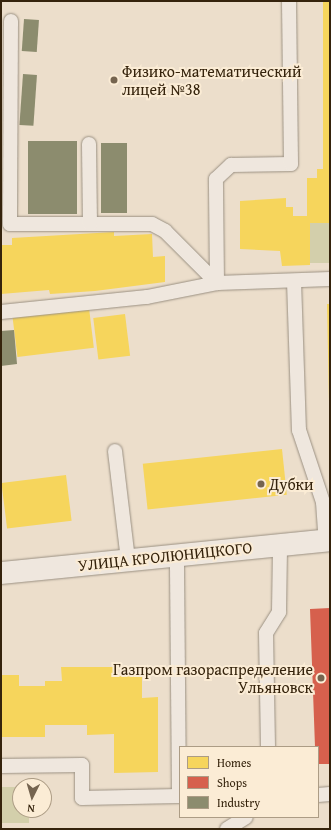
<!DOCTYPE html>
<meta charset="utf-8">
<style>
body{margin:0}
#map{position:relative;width:331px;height:830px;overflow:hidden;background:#ecdecb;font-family:"Gentium Book Plus",serif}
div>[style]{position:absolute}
.green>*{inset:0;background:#d3cfab;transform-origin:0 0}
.homes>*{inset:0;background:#f6d55c;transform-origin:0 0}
.shops>*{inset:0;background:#d6604d}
.industry>*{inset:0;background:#8c8c6e;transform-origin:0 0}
.roads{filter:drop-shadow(0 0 1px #9a9082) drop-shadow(0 0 1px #9a9082)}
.service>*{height:14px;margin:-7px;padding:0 7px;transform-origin:7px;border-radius:7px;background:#efe7de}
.tertiary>*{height:22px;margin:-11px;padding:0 11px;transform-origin:11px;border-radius:11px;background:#efe7de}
.dots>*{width:11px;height:11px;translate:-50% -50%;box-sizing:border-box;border:2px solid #fbecd5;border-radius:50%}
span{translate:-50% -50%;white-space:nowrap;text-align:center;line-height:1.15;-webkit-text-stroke:4px #fbecd5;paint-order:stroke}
.poi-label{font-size:16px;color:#35230c}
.left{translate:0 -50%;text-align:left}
.right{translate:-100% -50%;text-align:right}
.street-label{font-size:16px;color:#35230c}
.frame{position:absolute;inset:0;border:2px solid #35230c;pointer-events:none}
.legend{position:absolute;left:179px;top:746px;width:140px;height:72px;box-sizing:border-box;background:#fbecd5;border:1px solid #ac9c85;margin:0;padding:5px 7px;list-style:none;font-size:12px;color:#35230c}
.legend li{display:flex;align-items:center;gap:8px;height:20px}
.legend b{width:20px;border:1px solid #ac9c85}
.north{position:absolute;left:12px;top:778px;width:40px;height:40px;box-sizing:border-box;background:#fbecd5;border:1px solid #ac9c85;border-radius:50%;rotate:185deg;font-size:11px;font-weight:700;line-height:16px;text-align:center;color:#35230c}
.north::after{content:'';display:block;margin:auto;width:14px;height:18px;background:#75644f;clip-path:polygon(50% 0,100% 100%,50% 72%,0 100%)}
</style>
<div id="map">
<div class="green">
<div style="left:310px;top:223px;width:20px;height:40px"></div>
<div style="clip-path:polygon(1px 787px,20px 787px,20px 810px,29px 810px,29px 823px,1px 823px)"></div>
</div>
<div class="homes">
<div style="clip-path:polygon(323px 1px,330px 1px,330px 223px,310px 223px,310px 265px,282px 266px,280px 251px,240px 249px,240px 201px,286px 198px,286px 207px,293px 207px,293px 216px,307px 216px,307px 178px,317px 178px,317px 169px,323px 169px)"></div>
<div style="clip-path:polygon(114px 232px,114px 236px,152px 234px,153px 257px,165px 256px,165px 282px,95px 291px,50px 294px,49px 290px,1px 294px,1px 245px,12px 245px,12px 238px)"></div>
<div style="clip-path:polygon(327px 304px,330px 304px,330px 402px,329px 402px)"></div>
<div style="left:89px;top:308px;width:40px;height:77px;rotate:83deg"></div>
<div style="left:125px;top:314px;width:42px;height:32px;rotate:83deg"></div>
<div style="left:282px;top:449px;width:46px;height:140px;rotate:84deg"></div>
<div style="left:66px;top:475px;width:46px;height:65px;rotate:83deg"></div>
<div style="clip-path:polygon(61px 667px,118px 667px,118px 676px,142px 676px,142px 698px,158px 697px,158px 772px,114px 773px,114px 734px,87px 735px,87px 725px,45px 725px,45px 706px,45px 737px,1px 737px,1px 675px,19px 675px,19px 686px,45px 686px,45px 681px,62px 681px)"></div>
</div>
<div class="shops">
<div style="clip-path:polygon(330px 608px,330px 764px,318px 764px,318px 747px,315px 747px,310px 609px)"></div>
</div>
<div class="industry">
<div style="left:24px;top:19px;width:15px;height:32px;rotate:4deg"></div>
<div style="left:23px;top:74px;width:14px;height:51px;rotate:4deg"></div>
<div style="left:28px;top:141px;width:49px;height:73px"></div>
<div style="left:127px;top:143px;width:70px;height:26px;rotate:90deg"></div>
<div style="clip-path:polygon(14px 330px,17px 364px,1px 366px,1px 331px)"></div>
</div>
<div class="roads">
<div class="service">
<div style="left:11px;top:21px;width:203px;rotate:90.3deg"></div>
<div style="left:10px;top:224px;width:142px"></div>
<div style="left:152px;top:224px;width:15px;rotate:28deg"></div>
<div style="left:165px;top:231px;width:74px;rotate:45deg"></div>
<div style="left:217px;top:283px;width:113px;rotate:-2deg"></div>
<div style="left:89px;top:144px;width:80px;rotate:89.3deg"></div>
<div style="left:294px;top:281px;width:149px;rotate:88.1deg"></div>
<div style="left:299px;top:430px;width:76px;rotate:71.6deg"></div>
<div style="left:323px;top:502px;width:39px;rotate:86deg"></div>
<div style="left:1px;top:312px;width:147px;rotate:-5.9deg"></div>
<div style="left:147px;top:297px;width:71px;rotate:-11.3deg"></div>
<div style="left:217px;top:283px;width:104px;rotate:-90.6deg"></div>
<div style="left:216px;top:179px;width:21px;rotate:-43deg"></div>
<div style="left:231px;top:165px;width:60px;rotate:-1deg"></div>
<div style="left:291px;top:164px;width:163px;rotate:-90.7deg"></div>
<div style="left:115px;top:451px;width:110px;rotate:83.2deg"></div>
<div style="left:268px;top:747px;width:114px;rotate:-91deg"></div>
<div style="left:266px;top:633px;width:25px;rotate:-58deg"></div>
<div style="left:279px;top:612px;width:67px;rotate:-89.1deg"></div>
<div style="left:1px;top:766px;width:81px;rotate:-0.7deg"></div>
<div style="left:82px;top:765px;width:33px;rotate:90deg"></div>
<div style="left:82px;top:798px;width:97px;rotate:-1.2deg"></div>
<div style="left:179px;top:796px;width:241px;rotate:-90.5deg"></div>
<div style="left:318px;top:795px;width:12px;rotate:-5deg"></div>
<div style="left:227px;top:829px;width:22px;rotate:-32deg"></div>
</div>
<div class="tertiary">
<div style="left:1px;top:573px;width:331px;rotate:-5.7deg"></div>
</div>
</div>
<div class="dots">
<div style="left:114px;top:80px;background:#75644f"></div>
<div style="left:261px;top:484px;background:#75644f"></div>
<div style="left:321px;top:678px;background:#75644f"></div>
</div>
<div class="poi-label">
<span class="left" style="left:122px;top:80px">Физико-математический<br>лицей №38</span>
<span class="left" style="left:269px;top:484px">Дубки</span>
<span class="right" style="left:313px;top:678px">Газпром газораспределение<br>Ульяновск</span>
</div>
<div class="street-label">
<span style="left:165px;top:556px;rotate:-6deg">УЛИЦА КРОЛЮНИЦКОГО</span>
</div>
<div class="frame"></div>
<ul class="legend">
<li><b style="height:11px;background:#f6d55c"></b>Homes</li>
<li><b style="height:11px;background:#d6604d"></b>Shops</li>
<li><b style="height:11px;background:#8c8c6e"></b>Industry</li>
</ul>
<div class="north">N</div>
</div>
